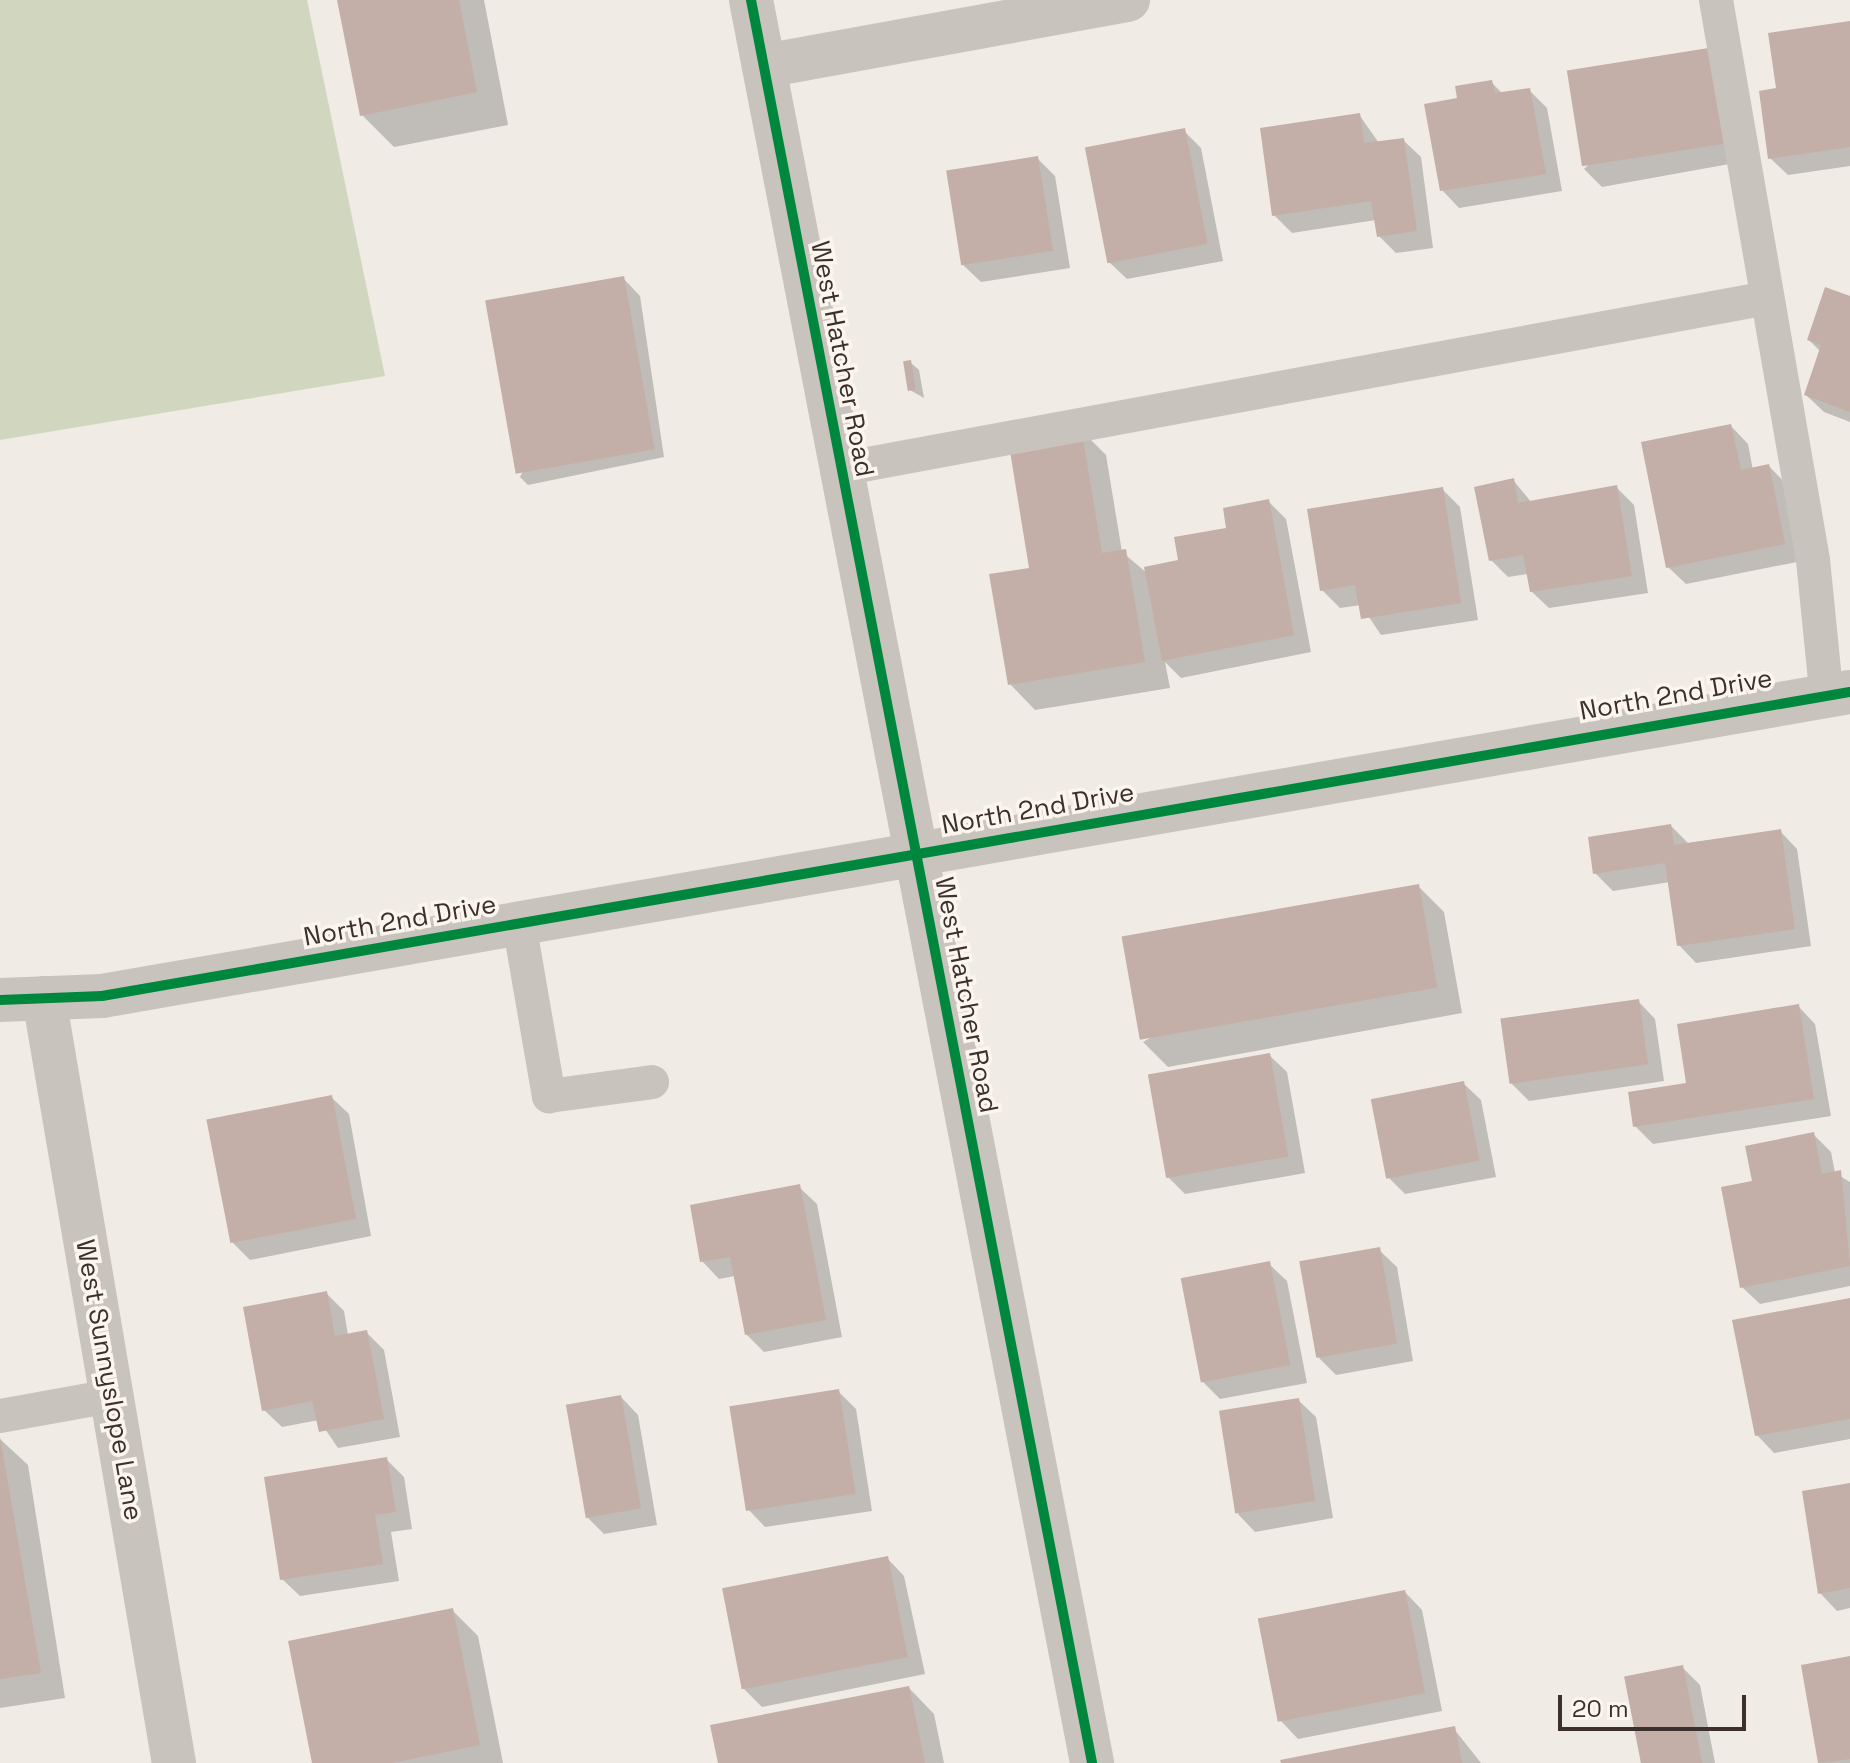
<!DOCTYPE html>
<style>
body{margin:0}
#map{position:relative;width:1850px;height:1763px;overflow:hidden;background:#f0ebe5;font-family:"Space Grotesk",sans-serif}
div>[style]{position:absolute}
.green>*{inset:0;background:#d1d6bf}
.shadow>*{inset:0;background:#0003}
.building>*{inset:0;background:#c3afa7;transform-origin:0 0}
.service>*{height:34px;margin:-17px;padding:0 17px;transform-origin:17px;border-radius:17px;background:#c9c3be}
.minor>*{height:44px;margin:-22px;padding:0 22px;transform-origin:22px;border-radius:22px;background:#c9c3be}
.tertiary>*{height:44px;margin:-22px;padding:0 22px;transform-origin:22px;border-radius:22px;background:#c9c3be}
.cycleway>*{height:10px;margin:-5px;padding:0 5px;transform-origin:5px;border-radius:5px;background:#00873e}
span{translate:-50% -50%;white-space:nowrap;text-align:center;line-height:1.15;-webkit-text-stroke:7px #fbf5ee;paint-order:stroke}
.street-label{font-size:26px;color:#3b302b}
.scale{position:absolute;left:1558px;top:1695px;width:188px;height:36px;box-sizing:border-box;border:4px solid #3b302b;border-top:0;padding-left:10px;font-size:24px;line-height:28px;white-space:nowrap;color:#3b302b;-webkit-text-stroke:6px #fbf5ee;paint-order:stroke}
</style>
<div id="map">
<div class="green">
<div style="clip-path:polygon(0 0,307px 0,385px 376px,0 440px)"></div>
</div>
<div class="shadow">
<div style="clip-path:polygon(339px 0,484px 0,508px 125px,394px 147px,362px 115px)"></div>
<div style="clip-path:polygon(1850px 23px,1850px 166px,1788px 175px,1770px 158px,1778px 90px)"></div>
<div style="clip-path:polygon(1714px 50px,1746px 161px,1602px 187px,1584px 169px)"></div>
<div style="clip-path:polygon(1492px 83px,1503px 94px,1529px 90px,1547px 108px,1562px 191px,1459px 208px,1442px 190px,1460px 100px)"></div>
<div style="clip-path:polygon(1360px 116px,1379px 143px,1403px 140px,1421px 157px,1433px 248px,1396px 253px,1379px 236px,1376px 220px,1292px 233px,1274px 215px)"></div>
<div style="clip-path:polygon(1184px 131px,1201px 148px,1223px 261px,1127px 279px,1109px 262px)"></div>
<div style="clip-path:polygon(1037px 158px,1055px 176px,1070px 268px,981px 282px,963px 265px)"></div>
<div style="clip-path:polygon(623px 278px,640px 296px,664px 457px,528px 485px,520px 477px)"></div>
<div style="clip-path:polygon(1850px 298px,1850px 422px,1824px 412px,1806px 395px,1821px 352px,1809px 340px)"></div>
<div style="clip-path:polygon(910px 362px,919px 370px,924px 398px,910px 390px)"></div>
<div style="clip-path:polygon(1731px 426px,1748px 444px,1753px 470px,1769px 466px,1786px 484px,1802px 561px,1686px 584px,1668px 567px)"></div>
<div style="clip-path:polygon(1081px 430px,1106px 455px,1122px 552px,1147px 573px,1180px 561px,1268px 501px,1286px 519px,1311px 652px,1181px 678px,1165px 662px,1170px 688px,1035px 710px,1010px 684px,1031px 570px)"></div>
<div style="clip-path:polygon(1513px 480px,1532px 503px,1616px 487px,1634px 505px,1648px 593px,1549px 608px,1531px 591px,1528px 574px,1508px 577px,1491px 560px)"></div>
<div style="clip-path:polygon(1442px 489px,1460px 507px,1478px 620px,1381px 635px,1361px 605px,1340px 608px,1322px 590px)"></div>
<div style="clip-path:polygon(1671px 826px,1688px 843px,1780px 831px,1797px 849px,1811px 946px,1696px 963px,1679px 945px,1670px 882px,1613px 891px,1595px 873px)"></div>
<div style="clip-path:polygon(1418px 886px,1444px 912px,1462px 1013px,1168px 1067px,1143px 1042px)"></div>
<div style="clip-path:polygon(1638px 1001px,1655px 1019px,1664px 1081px,1529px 1101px,1511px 1083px)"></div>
<div style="clip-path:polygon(1798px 1006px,1815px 1024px,1831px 1116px,1653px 1144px,1635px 1126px)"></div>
<div style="clip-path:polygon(1269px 1055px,1287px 1072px,1305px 1173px,1185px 1194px,1168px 1177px)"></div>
<div style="clip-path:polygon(1463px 1083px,1481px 1100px,1496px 1177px,1405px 1194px,1387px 1176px)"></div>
<div style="clip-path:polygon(331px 1097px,349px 1114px,371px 1236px,250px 1260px,232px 1242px)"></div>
<div style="clip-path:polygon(1813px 1134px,1831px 1152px,1835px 1173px,1850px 1182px,1850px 1286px,1760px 1304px,1742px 1287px,1755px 1182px)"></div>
<div style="clip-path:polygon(799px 1187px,817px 1204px,842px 1337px,764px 1352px,746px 1334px,735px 1276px,719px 1279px,702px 1261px)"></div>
<div style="clip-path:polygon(1379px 1250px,1397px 1267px,1413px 1361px,1336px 1375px,1318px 1357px)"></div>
<div style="clip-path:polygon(1269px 1264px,1287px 1281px,1307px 1383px,1220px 1399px,1203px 1382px)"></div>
<div style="clip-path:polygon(326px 1293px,344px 1311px,348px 1335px,366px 1332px,384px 1350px,400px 1437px,338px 1448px,319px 1420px,282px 1427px,264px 1410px)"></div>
<div style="clip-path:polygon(1850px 1300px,1850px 1439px,1774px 1453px,1757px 1435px)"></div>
<div style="clip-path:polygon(838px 1391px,856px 1409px,872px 1511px,765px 1527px,748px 1509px)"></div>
<div style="clip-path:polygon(621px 1397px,638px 1415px,657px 1525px,604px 1534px,586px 1516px)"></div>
<div style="clip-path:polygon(1298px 1400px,1316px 1417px,1333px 1518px,1255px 1532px,1238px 1514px)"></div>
<div style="clip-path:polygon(0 1439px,28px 1465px,65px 1698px,0 1708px)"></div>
<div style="clip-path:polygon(386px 1459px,404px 1477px,412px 1529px,391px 1532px,399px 1581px,300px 1596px,282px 1579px)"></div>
<div style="clip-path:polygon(1850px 1485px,1850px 1608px,1837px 1611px,1820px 1593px)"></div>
<div style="clip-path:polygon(887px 1558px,904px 1576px,925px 1674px,762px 1707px,744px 1689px)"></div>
<div style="clip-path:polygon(1405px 1592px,1422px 1610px,1442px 1711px,1298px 1739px,1281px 1721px)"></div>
<div style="clip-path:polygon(452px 1610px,478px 1636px,503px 1763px,314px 1763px)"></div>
<div style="clip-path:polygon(1850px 1658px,1850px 1763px,1820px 1763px,1803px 1667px)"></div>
<div style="clip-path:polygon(1682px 1667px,1700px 1685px,1715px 1763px,1643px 1763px)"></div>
<div style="clip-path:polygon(909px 1688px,934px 1714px,944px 1763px,720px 1763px)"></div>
<div style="clip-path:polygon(1454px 1729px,1481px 1763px,1283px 1763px)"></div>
</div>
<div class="building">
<div style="clip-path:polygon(337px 0,459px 0,477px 92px,360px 116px)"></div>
<div style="clip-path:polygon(1850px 21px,1850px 147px,1768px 159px,1759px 91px,1776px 88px,1768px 33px)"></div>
<div style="left:1715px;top:47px;width:97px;height:150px;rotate:81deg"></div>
<div style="clip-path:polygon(1492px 80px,1495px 93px,1530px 88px,1546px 174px,1440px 191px,1424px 104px,1457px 98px,1455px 86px)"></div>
<div style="clip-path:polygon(1360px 113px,1364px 143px,1404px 138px,1417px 231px,1377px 237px,1371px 201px,1272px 216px,1260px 128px)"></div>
<div style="left:1185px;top:128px;width:118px;height:102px;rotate:79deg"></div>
<div style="left:1038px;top:156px;width:96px;height:93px;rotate:81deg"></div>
<div style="left:624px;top:276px;width:176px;height:141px;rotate:80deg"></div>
<div style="clip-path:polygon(1825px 287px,1850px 296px,1850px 412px,1804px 395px,1821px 345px,1807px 340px)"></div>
<div style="left:911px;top:360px;width:30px;height:8px;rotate:81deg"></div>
<div style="clip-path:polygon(1731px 424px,1741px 470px,1769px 464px,1785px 544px,1666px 568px,1641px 442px)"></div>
<div style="clip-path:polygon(1081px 427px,1102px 553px,1126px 549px,1145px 662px,1008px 685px,989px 574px,1029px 568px,1008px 439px)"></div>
<div style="clip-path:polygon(1514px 478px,1518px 503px,1617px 485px,1632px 576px,1530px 592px,1523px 555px,1489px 561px,1474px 487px)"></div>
<div style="clip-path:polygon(1443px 487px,1461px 603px,1361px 619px,1355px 585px,1320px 591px,1307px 509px)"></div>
<div style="clip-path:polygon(1269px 499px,1294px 635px,1162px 661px,1144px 567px,1178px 560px,1174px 537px,1226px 528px,1223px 508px)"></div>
<div style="clip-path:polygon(1671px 824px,1674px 845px,1781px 829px,1795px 929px,1677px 946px,1665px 863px,1593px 874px,1588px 837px)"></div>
<div style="left:1419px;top:884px;width:105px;height:302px;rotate:80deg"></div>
<div style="left:1639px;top:999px;width:66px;height:140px;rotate:82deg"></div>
<div style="clip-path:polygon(1799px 1004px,1814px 1099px,1633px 1127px,1628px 1092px,1686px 1083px,1677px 1024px)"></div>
<div style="left:1270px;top:1053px;width:105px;height:124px;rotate:80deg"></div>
<div style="left:1464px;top:1081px;width:81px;height:95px;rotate:79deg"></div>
<div style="left:332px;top:1095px;width:126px;height:128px;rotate:79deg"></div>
<div style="clip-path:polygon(1814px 1132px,1822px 1174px,1841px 1170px,1850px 1266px,1740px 1288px,1721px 1187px,1752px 1181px,1745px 1146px)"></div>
<div style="clip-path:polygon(800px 1184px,826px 1320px,745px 1335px,730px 1257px,700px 1262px,690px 1205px)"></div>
<div style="left:1380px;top:1247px;width:98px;height:82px;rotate:80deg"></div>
<div style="left:1270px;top:1261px;width:106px;height:91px;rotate:79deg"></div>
<div style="clip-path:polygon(327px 1291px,335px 1336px,367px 1330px,384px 1419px,319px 1432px,312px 1401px,262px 1411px,243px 1307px)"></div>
<div style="clip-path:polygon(1850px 1298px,1850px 1419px,1755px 1436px,1732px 1320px)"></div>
<div style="left:839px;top:1389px;width:106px;height:111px;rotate:81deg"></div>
<div style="left:621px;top:1395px;width:115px;height:56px;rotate:80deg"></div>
<div style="left:1299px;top:1398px;width:104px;height:81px;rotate:81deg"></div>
<div style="clip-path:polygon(0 1437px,41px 1673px,0 1679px)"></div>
<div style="clip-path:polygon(387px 1457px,396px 1512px,375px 1515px,383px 1564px,280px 1580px,264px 1477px)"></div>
<div style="clip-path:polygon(1850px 1483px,1850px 1588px,1818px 1594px,1802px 1491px)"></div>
<div style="left:888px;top:1556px;width:103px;height:169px;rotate:79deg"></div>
<div style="left:1405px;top:1590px;width:105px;height:150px;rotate:79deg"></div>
<div style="clip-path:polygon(453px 1608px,480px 1745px,392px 1763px,312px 1763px,288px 1641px)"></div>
<div style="clip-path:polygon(1850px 1656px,1850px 1759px,1818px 1763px,1801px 1665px)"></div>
<div style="left:1683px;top:1665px;width:100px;height:60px;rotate:79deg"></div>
<div style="clip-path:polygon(909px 1686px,925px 1763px,718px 1763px,710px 1725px)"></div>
<div style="clip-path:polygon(1455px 1726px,1462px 1763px,1281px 1763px,1280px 1760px)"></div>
</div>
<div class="service">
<div style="left:1716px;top:0;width:568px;rotate:80.17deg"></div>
<div style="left:1813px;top:560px;width:132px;rotate:84.3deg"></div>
<div style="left:841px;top:469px;width:942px;rotate:-10.46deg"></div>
<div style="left:519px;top:923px;width:176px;rotate:80.2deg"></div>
<div style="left:549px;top:1096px;width:104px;rotate:-7.7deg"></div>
<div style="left:0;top:1416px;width:113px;rotate:-10.2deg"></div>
</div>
<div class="minor">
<div style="left:764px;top:66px;width:370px;rotate:-10.3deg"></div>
<div style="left:44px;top:998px;width:776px;rotate:80.36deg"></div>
<div style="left:0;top:1000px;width:102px;rotate:-2.2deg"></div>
<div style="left:102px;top:996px;width:1774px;rotate:-9.87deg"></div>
</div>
<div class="tertiary">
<div style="left:751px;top:0;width:1796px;rotate:79.05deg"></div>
</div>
<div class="cycleway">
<div style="left:751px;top:0;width:1796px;rotate:79.05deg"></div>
<div style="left:0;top:1000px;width:102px;rotate:-2.2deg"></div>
<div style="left:102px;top:996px;width:1774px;rotate:-9.87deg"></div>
</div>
<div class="street-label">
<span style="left:842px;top:359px;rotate:79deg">West Hatcher Road</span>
<span style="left:1676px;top:695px;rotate:-10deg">North 2nd Drive</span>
<span style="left:1038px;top:809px;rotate:-10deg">North 2nd Drive</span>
<span style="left:400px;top:921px;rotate:-10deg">North 2nd Drive</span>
<span style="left:966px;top:995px;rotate:79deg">West Hatcher Road</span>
<span style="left:109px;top:1380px;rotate:80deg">West Sunnyslope Lane</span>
</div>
<div class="scale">20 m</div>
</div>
